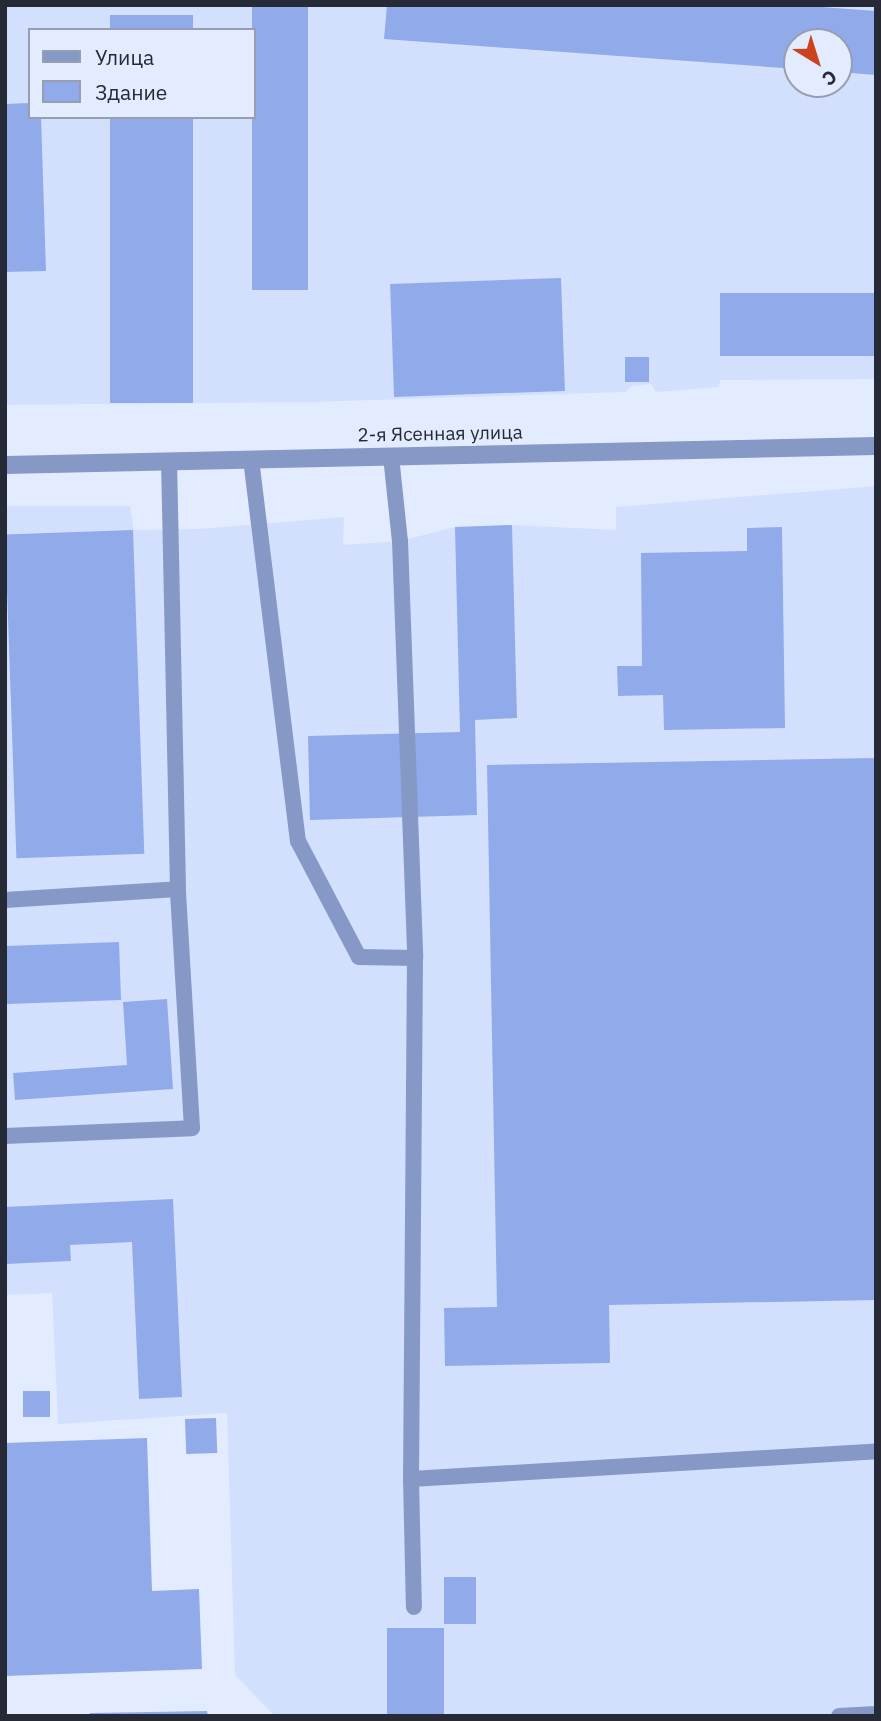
<!DOCTYPE html>
<meta charset="utf-8">
<style>
body{margin:0}
#map{position:relative;width:881px;height:1721px;overflow:hidden;background:#e3ecff;font-family:"IBM Plex Sans",sans-serif}
div>[style]{position:absolute}
.built>*{inset:0;background:#d2e0fe}
.building>*{inset:0;background:#91abea;transform-origin:0 0}
.lane>*{height:16px;margin:-8px;padding:0 8px;transform-origin:8px;border-radius:8px;background:#8699c6}
.street>*{height:18px;margin:-9px;padding:0 9px;transform-origin:9px;border-radius:9px;background:#8699c6}
span{translate:-50% -50%;white-space:nowrap;text-align:center;line-height:1.15;-webkit-text-stroke:5px #e3ecff;paint-order:stroke}
.street-label{font-size:19px;color:#252a36}
.frame{position:absolute;inset:0;border:7px solid #252a36;pointer-events:none}
.legend{position:absolute;left:28px;top:28px;width:228px;height:91px;box-sizing:border-box;background:#e3ecff;border:2px solid #979eaf;margin:0;padding:9px 12px;list-style:none;font-size:21px;color:#252a36}
.legend li{display:flex;align-items:center;gap:14px;height:35px}
.legend b{width:35px;border:2px solid #979eaf}
.north{position:absolute;left:783px;top:28px;width:70px;height:70px;box-sizing:border-box;background:#e3ecff;border:2px solid #979eaf;border-radius:50%;rotate:142deg;font-size:19px;font-weight:700;line-height:28px;text-align:center;color:#252a36}
.north::after{content:'';display:block;margin:auto;width:24px;height:32px;background:#cb421f;clip-path:polygon(50% 0,100% 100%,50% 72%,0 100%)}
</style>
<div id="map">
<div class="built">
<div style="clip-path:polygon(evenodd,5px 5px,876px 5px,876px 379px,721px 380px,718px 387px,656px 392px,651px 384px,632px 386px,625px 392px,311px 402px,5px 405px,5px 5px,30px 30px,254px 30px,254px 117px,30px 117px,30px 30px,5px 5px,797px 42px,839px 42px,839px 84px,797px 84px,797px 42px)"></div>
<div style="clip-path:polygon(876px 486px,876px 1716px,275px 1716px,235px 1675px,227px 1413px,58px 1424px,52px 1293px,5px 1295px,5px 506px,130px 506px,134px 530px,199px 529px,344px 517px,343px 545px,400px 541px,455px 527px,512px 525px,616px 530px,616px 507px)"></div>
</div>
<div class="building">
<div style="left:252px;top:5px;width:56px;height:285px"></div>
<div style="clip-path:polygon(387px 5px,794px 5px,876px 11px,876px 75px,839px 72px,839px 42px,797px 42px,797px 69px,384px 39px)"></div>
<div style="left:193px;top:15px;width:15px;height:83px;rotate:90deg"></div>
<div style="clip-path:polygon(30px 103px,30px 117px,41px 117px,46px 271px,5px 272px,5px 104px)"></div>
<div style="left:110px;top:117px;width:83px;height:286px"></div>
<div style="left:561px;top:278px;width:113px;height:171px;rotate:88deg"></div>
<div style="left:876px;top:293px;width:63px;height:156px;rotate:90deg"></div>
<div style="left:649px;top:357px;width:25px;height:24px;rotate:90deg"></div>
<div style="clip-path:polygon(512px 525px,517px 718px,475px 720px,477px 815px,310px 820px,308px 736px,460px 732px,455px 527px)"></div>
<div style="clip-path:polygon(782px 527px,785px 728px,664px 730px,663px 695px,618px 696px,617px 666px,642px 666px,641px 553px,747px 551px,747px 528px)"></div>
<div style="left:133px;top:530px;width:324px;height:128px;rotate:88deg"></div>
<div style="clip-path:polygon(876px 758px,876px 1300px,609px 1305px,610px 1363px,445px 1366px,444px 1308px,497px 1307px,487px 765px)"></div>
<div style="left:119px;top:942px;width:58px;height:114px;rotate:88deg"></div>
<div style="clip-path:polygon(167px 999px,173px 1089px,15px 1100px,13px 1073px,127px 1065px,123px 1002px)"></div>
<div style="clip-path:polygon(173px 1199px,182px 1397px,139px 1399px,132px 1242px,70px 1245px,71px 1261px,5px 1264px,5px 1207px)"></div>
<div style="left:50px;top:1391px;width:26px;height:27px;rotate:90deg"></div>
<div style="left:216px;top:1418px;width:35px;height:31px;rotate:88deg"></div>
<div style="clip-path:polygon(147px 1438px,152px 1591px,199px 1589px,202px 1669px,5px 1676px,5px 1443px)"></div>
<div style="left:444px;top:1577px;width:32px;height:47px"></div>
<div style="left:387px;top:1628px;width:57px;height:88px"></div>
<div style="clip-path:polygon(207px 1711px,208px 1716px,90px 1716px,90px 1713px)"></div>
</div>
<div class="lane">
<div style="left:391px;top:456px;width:85px;rotate:84deg"></div>
<div style="left:400px;top:541px;width:417px;rotate:87.9deg"></div>
<div style="left:415px;top:958px;width:521px;rotate:90.44deg"></div>
<div style="left:411px;top:1479px;width:128px;rotate:88.7deg"></div>
<div style="left:251px;top:459px;width:385px;rotate:83deg"></div>
<div style="left:298px;top:841px;width:131px;rotate:62.3deg"></div>
<div style="left:359px;top:957px;width:56px;rotate:1deg"></div>
<div style="left:5px;top:900px;width:173px;rotate:-3.6deg"></div>
<div style="left:5px;top:1136px;width:187px;rotate:-2.4deg"></div>
<div style="left:192px;top:1128px;width:239px;rotate:-93.4deg"></div>
<div style="left:178px;top:889px;width:428px;rotate:-91.2deg"></div>
<div style="left:411px;top:1479px;width:466px;rotate:-3.4deg"></div>
<div style="left:839px;top:1716px;width:37px;rotate:-3deg"></div>
</div>
<div class="street">
<div style="left:5px;top:465px;width:871px;rotate:-1.25deg"></div>
</div>
<div class="street-label">
<span style="left:440px;top:434px;rotate:-1deg">2-я Ясенная улица</span>
</div>
<div class="frame"></div>
<ul class="legend">
<li><b style="height:9px;background:#8699c6"></b>Улица</li>
<li><b style="height:19px;background:#91abea"></b>Здание</li>
</ul>
<div class="north">С</div>
</div>
